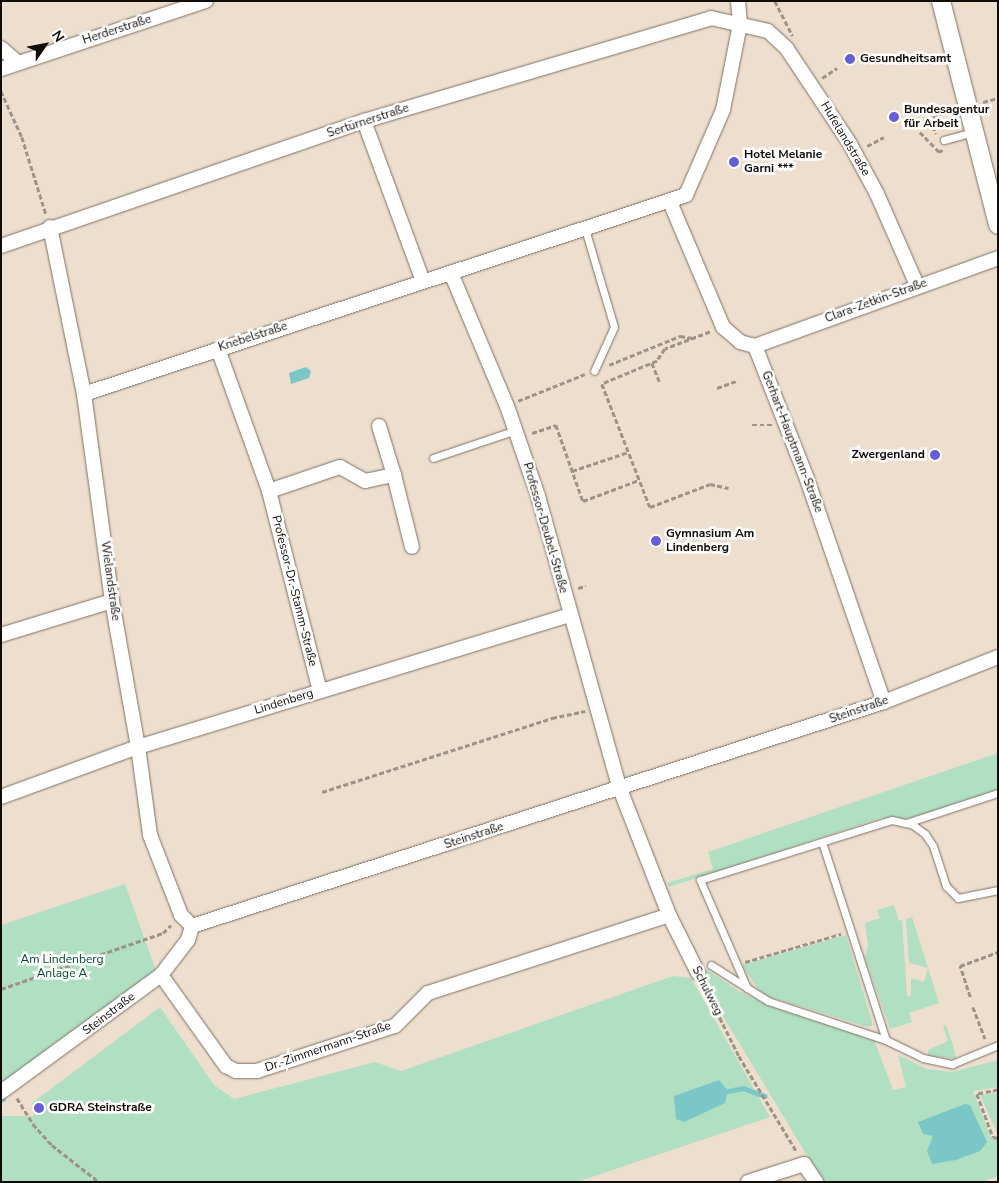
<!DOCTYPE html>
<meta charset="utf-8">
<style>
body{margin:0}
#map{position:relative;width:999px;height:1183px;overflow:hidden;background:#eddece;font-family:"Nunito Sans",sans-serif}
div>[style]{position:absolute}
.green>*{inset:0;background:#b0dfc2}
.water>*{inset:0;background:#7bc7c7}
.stream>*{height:4.5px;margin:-2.25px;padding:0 2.25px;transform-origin:2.25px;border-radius:2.25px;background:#7bc7c7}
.path>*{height:2.5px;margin-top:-1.25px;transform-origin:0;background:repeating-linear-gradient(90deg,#9e9387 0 5px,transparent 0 7.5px)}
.roads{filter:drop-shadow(0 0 1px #7e7163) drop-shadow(0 0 1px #7e7163)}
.service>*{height:7px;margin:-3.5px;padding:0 3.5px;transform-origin:3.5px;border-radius:3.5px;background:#fff}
.minor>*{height:14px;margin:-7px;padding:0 7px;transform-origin:7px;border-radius:7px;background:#fff}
.tertiary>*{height:18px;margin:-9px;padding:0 9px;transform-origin:9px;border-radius:9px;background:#fff}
.dots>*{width:14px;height:14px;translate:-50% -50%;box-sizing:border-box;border:2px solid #fff;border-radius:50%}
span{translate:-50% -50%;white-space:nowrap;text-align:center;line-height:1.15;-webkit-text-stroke:5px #fff;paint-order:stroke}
.street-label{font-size:12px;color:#110c07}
.poi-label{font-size:12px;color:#110c07;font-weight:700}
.left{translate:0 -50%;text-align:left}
.right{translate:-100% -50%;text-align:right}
.park-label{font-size:12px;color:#054c2d}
.frame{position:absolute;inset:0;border:2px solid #110c07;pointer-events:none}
.north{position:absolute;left:20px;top:20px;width:50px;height:50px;-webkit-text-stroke:4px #fff;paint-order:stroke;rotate:57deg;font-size:14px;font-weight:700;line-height:20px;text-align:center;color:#110c07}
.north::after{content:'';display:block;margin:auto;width:18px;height:22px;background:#110c07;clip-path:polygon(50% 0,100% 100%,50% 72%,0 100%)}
</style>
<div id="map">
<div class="green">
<div style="clip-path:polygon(998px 753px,998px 790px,915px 819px,881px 818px,669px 887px,667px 883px,713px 869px,708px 852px)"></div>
<div style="clip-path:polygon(125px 884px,156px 971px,1px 1086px,1px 925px)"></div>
<div style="clip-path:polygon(894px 905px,899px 921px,902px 920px,907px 996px,911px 996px,911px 978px,924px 982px,928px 968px,909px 963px,906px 919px,912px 917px,939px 1003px,909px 1013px,912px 1022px,890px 1029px,865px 958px,868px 945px,865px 923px,880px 918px,877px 910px)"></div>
<div style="clip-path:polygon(846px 935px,873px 1025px,867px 1027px,770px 997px,758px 989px,742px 965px)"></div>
<div style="clip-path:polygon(700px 965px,740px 992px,762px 1002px,874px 1040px,893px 1090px,906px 1087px,898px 1055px,927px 1069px,952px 1072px,998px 1060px,998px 1087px,973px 1091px,991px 1138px,998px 1140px,998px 1176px,982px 1182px,823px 1182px,724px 1018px)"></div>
<div style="clip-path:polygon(673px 976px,691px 978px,770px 1117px,577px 1182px,1px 1182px,1px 1116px,34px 1116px,32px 1103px,160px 1007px,214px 1085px,234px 1099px,375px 1062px,401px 1071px)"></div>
<div style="clip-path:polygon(946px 1025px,953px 1045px,956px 1059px,928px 1056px,928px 1050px,948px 1041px,943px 1026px)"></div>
<div style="clip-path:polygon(998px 1093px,998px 1135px,980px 1095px)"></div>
</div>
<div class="water">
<div style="clip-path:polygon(306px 367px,311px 371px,309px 378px,291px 384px,289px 373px)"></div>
<div style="clip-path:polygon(719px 1080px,728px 1091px,725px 1103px,684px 1122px,676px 1119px,674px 1096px)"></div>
<div style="clip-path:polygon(965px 1104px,970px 1105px,987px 1142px,980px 1151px,956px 1160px,932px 1164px,927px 1151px,933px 1136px,923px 1134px,918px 1122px)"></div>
</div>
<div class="stream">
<div style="left:728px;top:1091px;width:15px;rotate:-11deg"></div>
<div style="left:743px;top:1088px;width:23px;rotate:20deg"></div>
<div style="left:1px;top:1100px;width:2px;rotate:-27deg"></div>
</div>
<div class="path">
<div style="left:775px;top:1px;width:39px;rotate:63deg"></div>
<div style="left:822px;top:78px;width:18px;rotate:-34deg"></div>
<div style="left:1px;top:91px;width:51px;rotate:65.5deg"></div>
<div style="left:22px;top:137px;width:81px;rotate:72.7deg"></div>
<div style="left:983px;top:102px;width:16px;rotate:-15deg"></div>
<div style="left:930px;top:119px;width:16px;rotate:68deg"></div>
<div style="left:920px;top:125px;width:37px;rotate:-29deg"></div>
<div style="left:920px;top:132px;width:28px;rotate:46deg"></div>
<div style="left:939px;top:152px;width:4px;rotate:-34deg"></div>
<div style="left:867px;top:146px;width:19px;rotate:-28deg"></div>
<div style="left:710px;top:332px;width:48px;rotate:159.3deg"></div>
<div style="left:665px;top:349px;width:14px;rotate:124deg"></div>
<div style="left:657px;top:361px;width:60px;rotate:157.3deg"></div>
<div style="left:602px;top:384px;width:132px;rotate:68.7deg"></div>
<div style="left:650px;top:507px;width:64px;rotate:-21deg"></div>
<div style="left:710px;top:484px;width:19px;rotate:12deg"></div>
<div style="left:652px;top:363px;width:22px;rotate:68deg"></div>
<div style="left:609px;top:365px;width:77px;rotate:-22.2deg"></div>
<div style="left:680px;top:336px;width:13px;rotate:9deg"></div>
<div style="left:717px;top:388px;width:20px;rotate:-20deg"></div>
<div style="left:518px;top:401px;width:72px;rotate:-21.9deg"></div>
<div style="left:752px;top:425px;width:20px"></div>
<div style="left:532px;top:433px;width:25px;rotate:-18deg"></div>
<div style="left:556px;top:425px;width:81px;rotate:70.4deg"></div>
<div style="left:583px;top:501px;width:60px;rotate:-20.6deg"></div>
<div style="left:572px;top:471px;width:59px;rotate:-18.7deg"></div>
<div style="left:578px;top:588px;width:8px;rotate:-14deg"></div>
<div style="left:322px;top:792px;width:242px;rotate:-17.8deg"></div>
<div style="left:552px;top:718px;width:34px;rotate:-12deg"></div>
<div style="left:745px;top:962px;width:100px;rotate:-16.3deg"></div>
<div style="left:703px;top:984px;width:80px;rotate:63.4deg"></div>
<div style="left:739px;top:1056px;width:112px;rotate:58.9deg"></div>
<div style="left:1px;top:989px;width:171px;rotate:-19.1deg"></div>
<div style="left:163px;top:933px;width:11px;rotate:-45deg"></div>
<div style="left:970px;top:997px;width:33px;rotate:-108deg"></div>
<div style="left:960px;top:966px;width:40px;rotate:-20.2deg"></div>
<div style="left:973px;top:1007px;width:34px;rotate:69deg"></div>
<div style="left:998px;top:1090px;width:21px;rotate:169deg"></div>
<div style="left:977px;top:1094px;width:46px;rotate:69.6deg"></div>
<div style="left:993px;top:1137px;width:5px;rotate:11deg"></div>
<div style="left:17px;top:1098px;width:31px;rotate:58deg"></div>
<div style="left:33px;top:1124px;width:28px;rotate:48deg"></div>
<div style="left:52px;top:1145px;width:60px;rotate:38.2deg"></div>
</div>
<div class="roads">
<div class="service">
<div style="left:944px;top:140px;width:31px;rotate:-15deg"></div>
<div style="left:585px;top:229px;width:102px;rotate:73.5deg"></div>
<div style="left:614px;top:327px;width:48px;rotate:114.4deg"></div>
<div style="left:433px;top:458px;width:88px;rotate:-18.6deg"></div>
<div style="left:906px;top:823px;width:97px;rotate:-18.1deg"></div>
<div style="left:822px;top:842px;width:208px;rotate:72.1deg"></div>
<div style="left:711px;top:965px;width:67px;rotate:32.3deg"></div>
<div style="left:768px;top:1001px;width:124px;rotate:18.3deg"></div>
<div style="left:886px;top:1040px;width:41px;rotate:25.9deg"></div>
<div style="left:923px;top:1058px;width:30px;rotate:12deg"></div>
<div style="left:952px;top:1064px;width:50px;rotate:-22.4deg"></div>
<div style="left:747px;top:988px;width:118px;rotate:-113.5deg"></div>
<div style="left:700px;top:880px;width:201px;rotate:-17.4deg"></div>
<div style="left:892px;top:820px;width:22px;rotate:13deg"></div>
<div style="left:913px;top:825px;width:15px;rotate:37deg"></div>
<div style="left:925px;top:834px;width:14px;rotate:56deg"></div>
<div style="left:933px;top:846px;width:42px;rotate:72deg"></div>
<div style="left:946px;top:886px;width:17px;rotate:45deg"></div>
<div style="left:958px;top:898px;width:41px;rotate:-11.3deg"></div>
</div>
<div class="minor">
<div style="left:1px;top:48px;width:21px;rotate:41deg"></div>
<div style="left:1px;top:69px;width:216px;rotate:-18.4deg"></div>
<div style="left:364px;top:121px;width:171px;rotate:69.8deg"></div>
<div style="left:670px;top:202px;width:136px;rotate:67deg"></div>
<div style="left:723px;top:327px;width:23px;rotate:41deg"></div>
<div style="left:740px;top:342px;width:16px;rotate:15deg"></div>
<div style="left:755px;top:346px;width:143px;rotate:68.6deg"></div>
<div style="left:807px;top:479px;width:236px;rotate:71deg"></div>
<div style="left:50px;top:227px;width:170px;rotate:78.5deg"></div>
<div style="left:84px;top:394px;width:209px;rotate:82.3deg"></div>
<div style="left:112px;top:601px;width:148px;rotate:79.9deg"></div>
<div style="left:138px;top:747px;width:89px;rotate:82.2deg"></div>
<div style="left:150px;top:835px;width:86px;rotate:68.8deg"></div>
<div style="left:181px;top:915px;width:16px;rotate:45deg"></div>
<div style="left:1px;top:246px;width:384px;rotate:-19deg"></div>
<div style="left:364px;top:121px;width:362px;rotate:-16.5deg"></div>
<div style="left:711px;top:18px;width:58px;rotate:12.8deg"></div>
<div style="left:768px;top:31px;width:26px;rotate:43deg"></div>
<div style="left:787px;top:49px;width:114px;rotate:56.4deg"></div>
<div style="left:850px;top:144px;width:57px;rotate:61.6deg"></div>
<div style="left:877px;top:194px;width:99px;rotate:66.3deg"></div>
<div style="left:451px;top:273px;width:144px;rotate:67.2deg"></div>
<div style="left:507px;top:406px;width:95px;rotate:71deg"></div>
<div style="left:538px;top:496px;width:304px;rotate:74.4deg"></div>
<div style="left:620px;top:789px;width:135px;rotate:68.7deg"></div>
<div style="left:669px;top:915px;width:65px;rotate:63.4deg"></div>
<div style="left:755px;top:346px;width:258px;rotate:-19.9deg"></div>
<div style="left:218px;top:349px;width:151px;rotate:70.2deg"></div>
<div style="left:269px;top:491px;width:206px;rotate:75.7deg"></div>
<div style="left:84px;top:394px;width:634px;rotate:-18.29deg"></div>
<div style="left:686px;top:195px;width:93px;rotate:-66.5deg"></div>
<div style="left:723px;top:110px;width:88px;rotate:-78.8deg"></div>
<div style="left:740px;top:24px;width:23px;rotate:-95deg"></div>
<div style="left:379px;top:426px;width:51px;rotate:73deg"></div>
<div style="left:269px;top:491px;width:75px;rotate:-18.7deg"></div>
<div style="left:340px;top:467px;width:29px;rotate:29deg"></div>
<div style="left:365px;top:481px;width:30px;rotate:-12deg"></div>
<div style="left:394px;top:475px;width:74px;rotate:76deg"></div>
<div style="left:1px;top:635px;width:116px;rotate:-17deg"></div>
<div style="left:1px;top:797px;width:146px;rotate:-20.1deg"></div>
<div style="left:138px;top:747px;width:451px;rotate:-17deg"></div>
<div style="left:161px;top:975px;width:112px;rotate:54.5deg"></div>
<div style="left:226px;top:1066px;width:11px;rotate:27deg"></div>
<div style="left:236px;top:1071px;width:21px"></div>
<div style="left:257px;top:1071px;width:145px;rotate:-18.1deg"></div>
<div style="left:395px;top:1026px;width:47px;rotate:-45deg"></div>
<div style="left:428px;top:993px;width:253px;rotate:-17.9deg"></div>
<div style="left:1px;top:1092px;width:198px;rotate:-36.2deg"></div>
<div style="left:161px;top:975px;width:44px;rotate:-52.4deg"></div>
<div style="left:188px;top:940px;width:15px;rotate:-74deg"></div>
<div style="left:192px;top:926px;width:727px;rotate:-17.94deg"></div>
<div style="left:884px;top:702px;width:123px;rotate:-21.5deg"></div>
<div style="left:748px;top:1182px;width:59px;rotate:-17.8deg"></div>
<div style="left:804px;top:1164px;width:22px;rotate:56deg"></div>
</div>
<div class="tertiary">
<div style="left:941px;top:1px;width:231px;rotate:75.7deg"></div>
</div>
</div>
<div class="dots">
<div style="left:850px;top:59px;background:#665ed8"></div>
<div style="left:894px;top:117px;background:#665ed8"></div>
<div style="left:734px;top:162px;background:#665ed8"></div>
<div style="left:935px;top:455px;background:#665ed8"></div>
<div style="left:656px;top:541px;background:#665ed8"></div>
<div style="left:39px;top:1108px;background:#665ed8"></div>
</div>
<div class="street-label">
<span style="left:117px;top:30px;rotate:-18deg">Herderstraße</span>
<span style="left:368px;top:121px;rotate:-18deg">Sertürnerstraße</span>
<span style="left:845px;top:139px;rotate:59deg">Hufelandstraße</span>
<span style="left:876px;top:301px;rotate:-20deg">Clara-Zetkin-Straße</span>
<span style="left:253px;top:337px;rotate:-18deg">Knebelstraße</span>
<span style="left:792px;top:442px;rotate:69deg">Gerhart-Hauptmann-Straße</span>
<span style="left:545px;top:528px;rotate:74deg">Professor-Deubel-Straße</span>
<span style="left:110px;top:581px;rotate:82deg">Wielandstraße</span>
<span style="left:294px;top:591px;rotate:76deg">Professor-Dr.-Stamm-Straße</span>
<span style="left:284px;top:702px;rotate:-17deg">Lindenberg</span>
<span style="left:859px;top:710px;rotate:-19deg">Steinstraße</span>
<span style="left:474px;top:836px;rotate:-18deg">Steinstraße</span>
<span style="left:707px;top:991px;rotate:63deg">Schulweg</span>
<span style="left:109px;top:1014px;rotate:-37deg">Steinstraße</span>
<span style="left:328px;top:1047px;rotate:-19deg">Dr.-Zimmermann-Straße</span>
</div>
<div class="poi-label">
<span class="left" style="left:860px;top:59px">Gesundheitsamt</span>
<span class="left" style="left:904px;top:117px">Bundesagentur<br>für Arbeit</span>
<span class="left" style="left:744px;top:162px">Hotel Melanie<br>Garni ***</span>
<span class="right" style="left:925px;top:455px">Zwergenland</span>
<span class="left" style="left:666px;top:541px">Gymnasium Am<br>Lindenberg</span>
<span class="left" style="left:49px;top:1108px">GDRA Steinstraße</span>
</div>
<div class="park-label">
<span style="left:62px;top:967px">Am Lindenberg<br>Anlage A</span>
</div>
<div class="frame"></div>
<div class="north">N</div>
</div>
